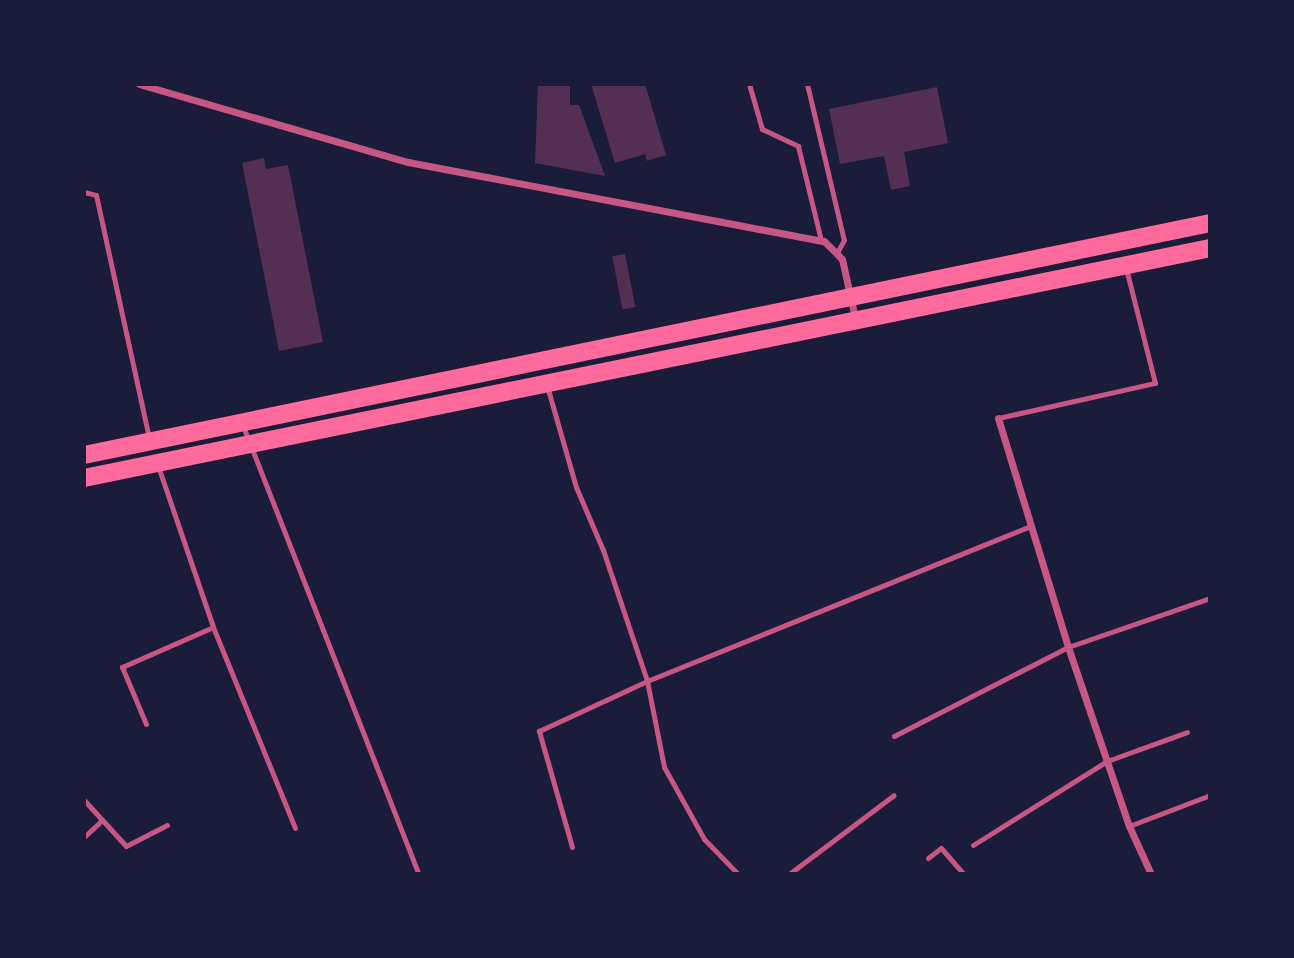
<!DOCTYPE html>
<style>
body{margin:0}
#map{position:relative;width:1294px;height:958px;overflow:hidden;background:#1b1b3a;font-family:"Archivo Narrow",sans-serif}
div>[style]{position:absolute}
.building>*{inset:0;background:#542f53;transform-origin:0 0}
.service>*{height:5px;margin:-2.5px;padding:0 2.5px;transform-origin:2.5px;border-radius:2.5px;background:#c65784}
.minor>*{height:7px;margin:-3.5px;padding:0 3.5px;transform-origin:3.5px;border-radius:3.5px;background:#c65784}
.primary>*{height:18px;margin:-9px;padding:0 9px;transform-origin:9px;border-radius:9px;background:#ff6b9d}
span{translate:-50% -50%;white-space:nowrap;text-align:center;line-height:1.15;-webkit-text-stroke:7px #1b1b3a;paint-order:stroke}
.frame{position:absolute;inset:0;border:86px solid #1b1b3a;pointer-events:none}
</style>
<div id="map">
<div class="building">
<div style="clip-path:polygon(538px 84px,570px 84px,570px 105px,579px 105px,605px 176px,535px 163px)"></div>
<div style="clip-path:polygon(591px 84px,645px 84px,666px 155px,647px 161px,645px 154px,615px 163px)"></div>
<div style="clip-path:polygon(937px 87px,948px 143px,904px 152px,910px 186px,891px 190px,884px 156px,840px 164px,829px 109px)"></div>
<div style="clip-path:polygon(264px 158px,266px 169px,288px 165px,323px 342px,279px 351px,242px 163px)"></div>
<div style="left:625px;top:254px;width:54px;height:13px;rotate:79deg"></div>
</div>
<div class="service">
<div style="left:749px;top:84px;width:47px;rotate:73.9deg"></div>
<div style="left:762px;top:129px;width:40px;rotate:25deg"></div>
<div style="left:798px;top:146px;width:97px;rotate:76.3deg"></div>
<div style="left:807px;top:84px;width:160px;rotate:76.7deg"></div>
<div style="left:844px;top:240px;width:13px;rotate:119deg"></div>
<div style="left:84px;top:192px;width:12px;rotate:14deg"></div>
<div style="left:96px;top:195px;width:250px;rotate:77.7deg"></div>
<div style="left:547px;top:386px;width:105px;rotate:74deg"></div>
<div style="left:576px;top:487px;width:69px;rotate:66.8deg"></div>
<div style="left:603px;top:550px;width:138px;rotate:71.4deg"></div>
<div style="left:647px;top:681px;width:88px;rotate:78.8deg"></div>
<div style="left:664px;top:767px;width:82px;rotate:60.9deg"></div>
<div style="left:704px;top:839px;width:49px;rotate:45.8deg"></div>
<div style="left:998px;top:418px;width:161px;rotate:-12.6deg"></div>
<div style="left:1155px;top:383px;width:119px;rotate:-104.2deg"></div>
<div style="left:243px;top:426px;width:481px;rotate:68.6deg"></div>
<div style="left:158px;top:466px;width:170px;rotate:71.1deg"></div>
<div style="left:213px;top:627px;width:217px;rotate:67.8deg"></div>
<div style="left:146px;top:724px;width:62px;rotate:-112.8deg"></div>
<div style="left:122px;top:667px;width:99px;rotate:-23.7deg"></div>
<div style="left:894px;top:736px;width:195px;rotate:-27.1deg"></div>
<div style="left:1068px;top:647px;width:150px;rotate:-19deg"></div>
<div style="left:84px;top:800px;width:62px;rotate:47.6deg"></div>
<div style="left:126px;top:846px;width:46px;rotate:-27.1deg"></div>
<div style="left:1129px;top:826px;width:87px;rotate:-20.9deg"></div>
<div style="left:84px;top:837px;width:25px;rotate:-43deg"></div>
<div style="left:973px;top:845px;width:158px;rotate:-32.1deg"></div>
<div style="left:1107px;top:761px;width:85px;rotate:-19.9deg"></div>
<div style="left:572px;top:847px;width:121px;rotate:-105.9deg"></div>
<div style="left:539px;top:731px;width:119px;rotate:-24.8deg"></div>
<div style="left:647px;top:681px;width:412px;rotate:-22deg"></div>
<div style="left:928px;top:858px;width:16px;rotate:-38deg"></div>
<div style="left:941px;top:848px;width:35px;rotate:49deg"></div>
<div style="left:789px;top:874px;width:131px;rotate:-37deg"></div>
</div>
<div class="minor">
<div style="left:139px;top:84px;width:280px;rotate:16.2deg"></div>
<div style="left:408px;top:162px;width:423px;rotate:10.8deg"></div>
<div style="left:824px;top:241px;width:25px;rotate:45deg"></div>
<div style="left:842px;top:259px;width:60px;rotate:77.6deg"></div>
<div style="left:998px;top:418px;width:239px;rotate:73deg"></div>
<div style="left:1068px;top:647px;width:189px;rotate:71.2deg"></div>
<div style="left:1129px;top:826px;width:53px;rotate:65.4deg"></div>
</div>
<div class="primary">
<div style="left:84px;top:455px;width:1150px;rotate:-11.64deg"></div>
<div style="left:84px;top:478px;width:1149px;rotate:-11.54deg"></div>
</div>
<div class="frame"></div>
</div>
